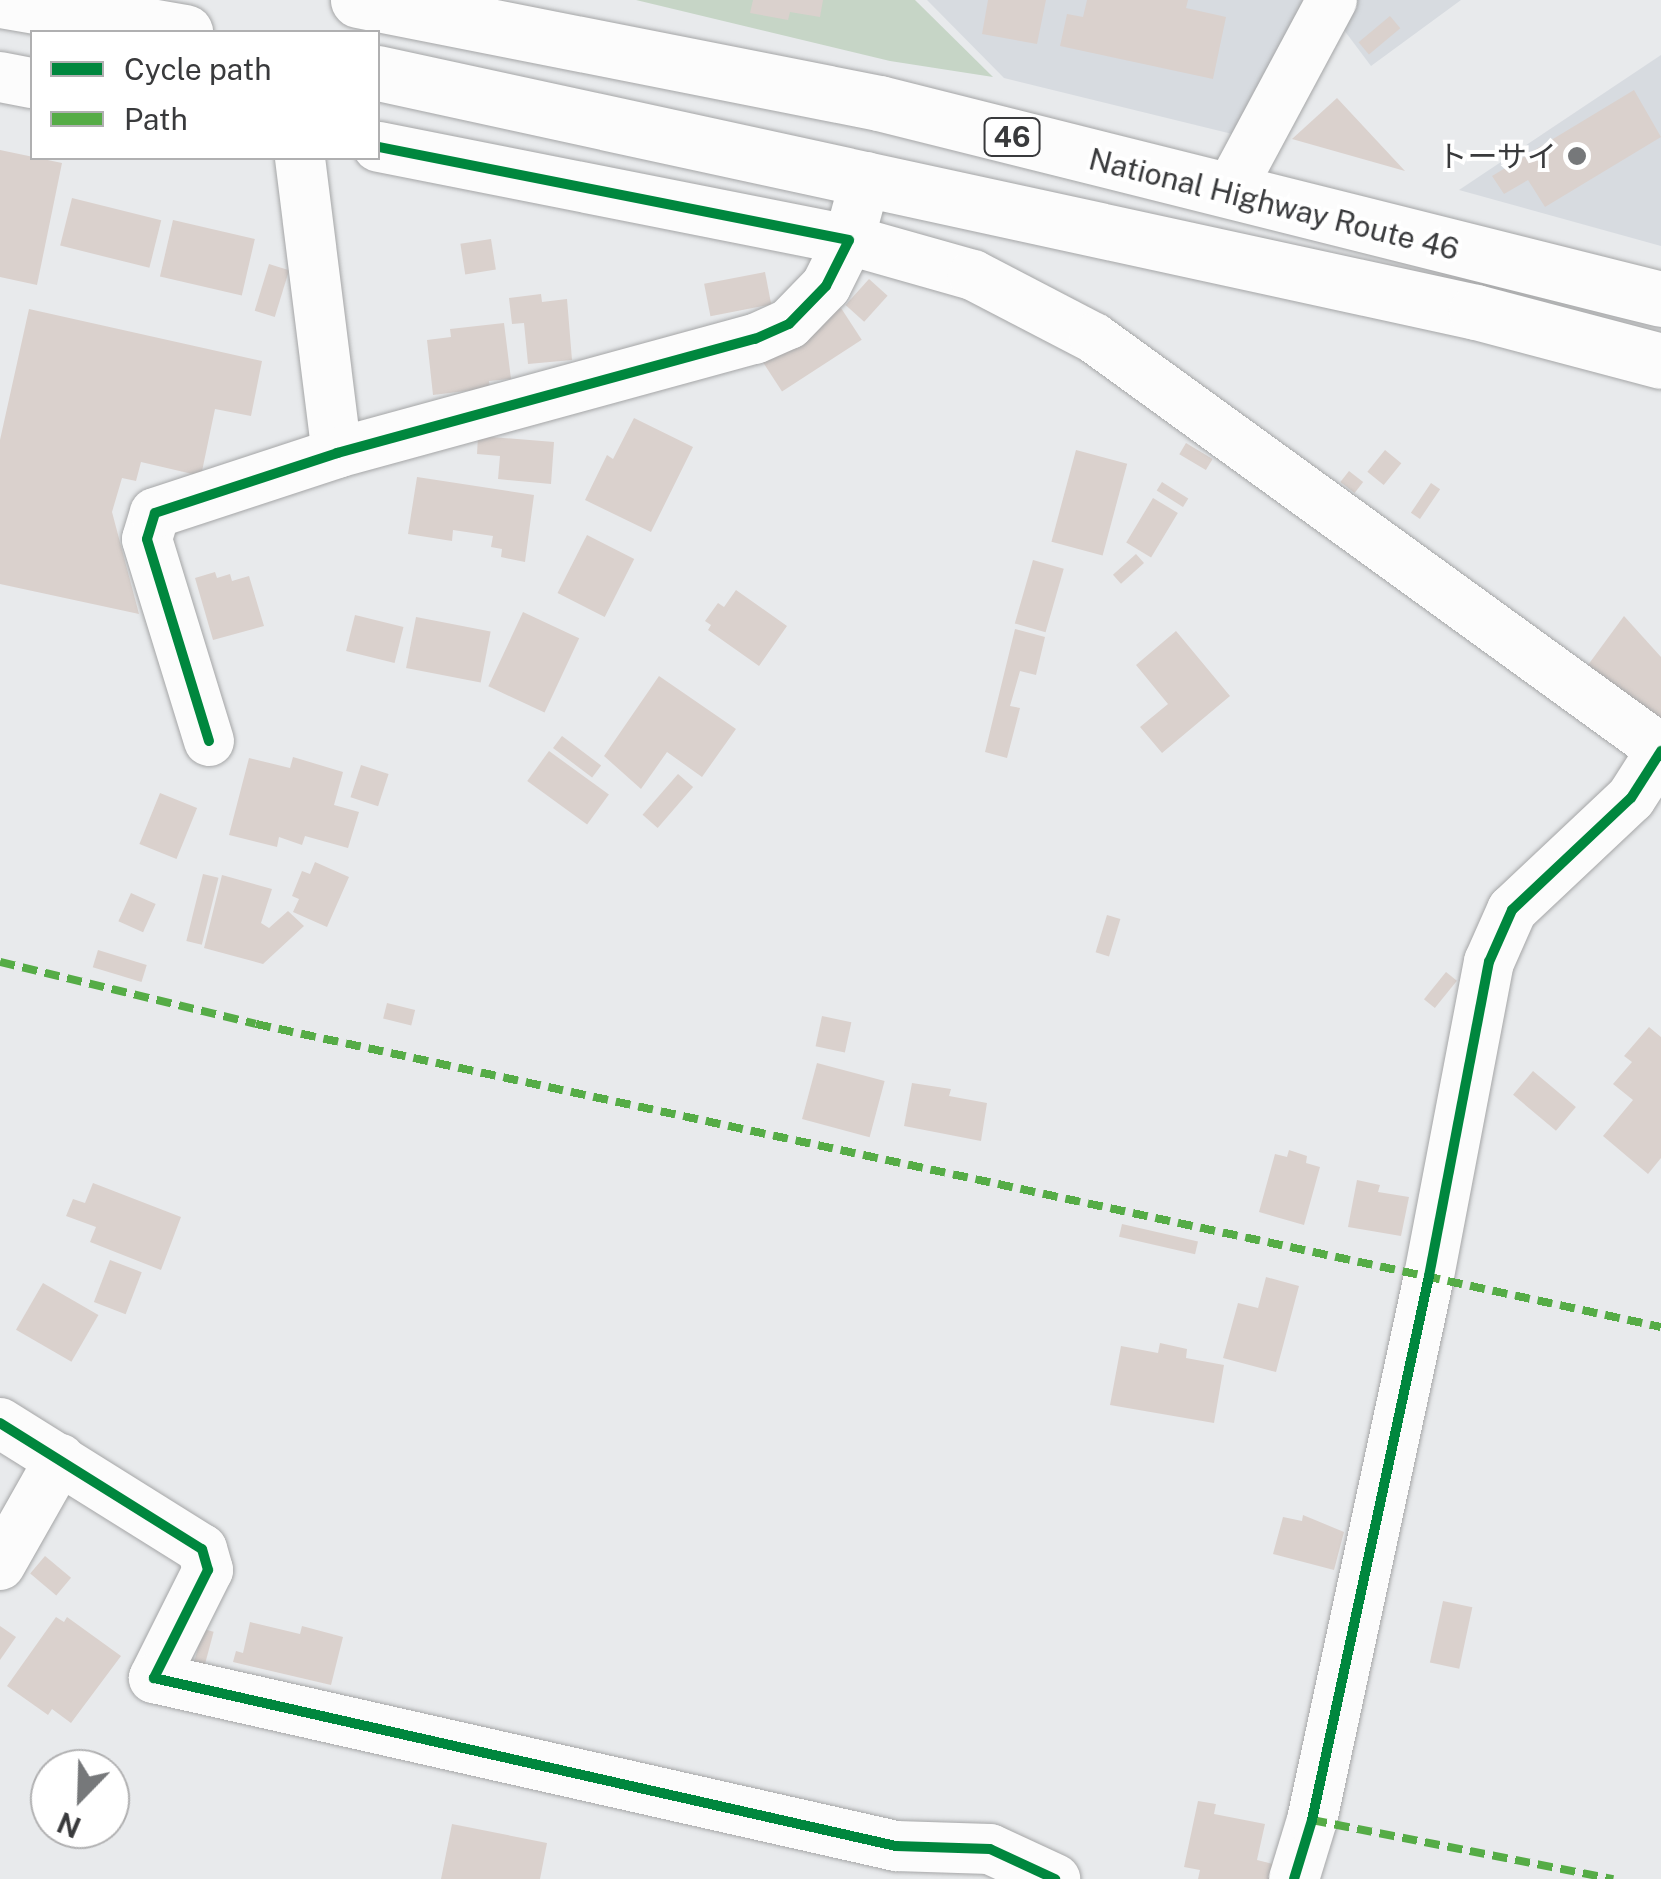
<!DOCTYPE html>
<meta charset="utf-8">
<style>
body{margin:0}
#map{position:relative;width:1661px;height:1879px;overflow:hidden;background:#e8eaec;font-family:"Public Sans","Noto Sans JP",sans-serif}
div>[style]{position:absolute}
.built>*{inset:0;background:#d7dbe0}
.green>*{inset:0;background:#c6d5c6}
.building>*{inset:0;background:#dad1cd;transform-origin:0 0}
.roads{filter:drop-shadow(0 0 2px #a5a6a7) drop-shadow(0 0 2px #a5a6a7)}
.minor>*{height:50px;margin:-25px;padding:0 25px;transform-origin:25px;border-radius:25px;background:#fcfcfc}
.highway>*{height:55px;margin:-27.5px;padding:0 27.5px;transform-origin:27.5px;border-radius:27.5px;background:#fcfcfc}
.quiet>*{height:8px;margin-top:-4px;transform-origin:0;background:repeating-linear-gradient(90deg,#55ac46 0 15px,transparent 0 23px)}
.cycleway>*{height:10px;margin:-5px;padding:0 5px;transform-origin:5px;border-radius:5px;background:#00873e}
.dots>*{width:28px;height:28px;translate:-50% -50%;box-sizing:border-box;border:5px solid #fff;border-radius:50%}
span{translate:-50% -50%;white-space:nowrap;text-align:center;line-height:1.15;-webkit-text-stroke:8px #fff;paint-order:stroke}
.shield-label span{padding:2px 8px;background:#fff;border:2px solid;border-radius:8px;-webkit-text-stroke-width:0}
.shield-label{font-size:28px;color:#393a3c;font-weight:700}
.poi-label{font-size:30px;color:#393a3c}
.right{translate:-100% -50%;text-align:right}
.street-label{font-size:30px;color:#393a3c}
.legend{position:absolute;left:30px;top:30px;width:350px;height:130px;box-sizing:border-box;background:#fff;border:2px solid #b0b0b1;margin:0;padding:12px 18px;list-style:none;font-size:30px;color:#393a3c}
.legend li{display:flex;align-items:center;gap:20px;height:50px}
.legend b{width:50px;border:2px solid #b0b0b1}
.north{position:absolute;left:30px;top:1749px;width:100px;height:100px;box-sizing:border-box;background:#fff;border:2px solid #b0b0b1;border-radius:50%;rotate:203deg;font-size:28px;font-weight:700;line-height:40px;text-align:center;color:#393a3c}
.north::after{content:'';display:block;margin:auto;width:35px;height:45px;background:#76787a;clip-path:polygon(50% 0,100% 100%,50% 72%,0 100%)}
</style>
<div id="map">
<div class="built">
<div style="clip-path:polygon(927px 0,1461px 0,1371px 66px,1344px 30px,1281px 146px,1004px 78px)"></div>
<div style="clip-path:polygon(1661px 55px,1661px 246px,1459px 190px)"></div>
</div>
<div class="green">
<div style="clip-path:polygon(636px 0,915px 0,993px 77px,890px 61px)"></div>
</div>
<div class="building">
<div style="clip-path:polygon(753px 0,823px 0,820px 17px,790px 12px,788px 20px,750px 13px)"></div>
<div style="clip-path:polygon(988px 0,1046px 0,1037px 44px,982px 34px)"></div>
<div style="clip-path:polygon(1087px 0,1188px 0,1186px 8px,1226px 17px,1213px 79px,1060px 46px,1067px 14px,1083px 17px)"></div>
<div style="left:1390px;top:16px;width:16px;height:41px;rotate:50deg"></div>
<div style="clip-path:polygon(1634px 90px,1661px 137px,1545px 207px,1528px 180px,1504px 194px,1492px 176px)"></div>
<div style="clip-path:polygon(1337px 98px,1405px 171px,1292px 139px)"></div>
<div style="clip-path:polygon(0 150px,62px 163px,37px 285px,0 277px)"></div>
<div style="left:72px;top:198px;width:92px;height:49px;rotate:14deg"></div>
<div style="left:173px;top:220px;width:84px;height:58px;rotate:13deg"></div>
<div style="left:491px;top:239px;width:31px;height:31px;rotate:81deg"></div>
<div style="left:269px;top:264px;width:21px;height:49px;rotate:17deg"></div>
<div style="left:765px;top:272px;width:33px;height:62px;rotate:79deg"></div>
<div style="left:869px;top:279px;width:25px;height:35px;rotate:42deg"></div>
<div style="clip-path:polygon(541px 294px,542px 302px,567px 299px,572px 360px,528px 364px,524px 323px,512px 324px,509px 298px)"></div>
<div style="left:841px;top:308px;width:38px;height:95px;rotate:57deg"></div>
<div style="clip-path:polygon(29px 309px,262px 361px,251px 416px,215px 409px,201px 476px,141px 462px,136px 481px,122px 478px,112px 512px,139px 614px,0 584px,0 440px)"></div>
<div style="clip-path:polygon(504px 323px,511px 379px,489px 381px,490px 388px,433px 395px,427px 340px,451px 337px,450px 329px)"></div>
<div style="clip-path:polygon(634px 418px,693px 447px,651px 532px,585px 500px,607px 455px,613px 459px)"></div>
<div style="clip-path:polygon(478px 436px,554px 442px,551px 484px,498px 479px,500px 456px,477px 454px)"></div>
<div style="left:1186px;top:443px;width:31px;height:13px;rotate:31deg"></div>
<div style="left:1076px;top:450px;width:53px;height:95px;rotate:15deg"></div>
<div style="left:1385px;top:450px;width:21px;height:28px;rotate:39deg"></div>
<div style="left:1349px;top:471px;width:18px;height:14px;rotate:38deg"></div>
<div style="clip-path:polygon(417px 477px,534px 495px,525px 562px,501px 557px,502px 549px,491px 547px,493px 536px,453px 530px,452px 541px,408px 534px)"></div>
<div style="left:1162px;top:482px;width:31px;height:10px;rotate:32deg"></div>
<div style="left:1431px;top:483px;width:11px;height:36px;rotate:34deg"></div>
<div style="left:1153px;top:498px;width:29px;height:52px;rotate:31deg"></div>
<div style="left:587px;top:535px;width:53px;height:65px;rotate:27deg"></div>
<div style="left:1136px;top:554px;width:12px;height:31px;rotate:48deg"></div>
<div style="left:1033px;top:560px;width:32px;height:66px;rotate:16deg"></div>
<div style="clip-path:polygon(215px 572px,217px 578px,230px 574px,232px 581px,249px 576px,264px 626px,213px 640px,195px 578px)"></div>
<div style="clip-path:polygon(736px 590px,787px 626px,759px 666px,708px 630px,711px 625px,705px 621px,718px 603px,724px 607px)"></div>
<div style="left:523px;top:612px;width:62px;height:82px;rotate:25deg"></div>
<div style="left:355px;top:615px;width:50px;height:37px;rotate:14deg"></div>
<div style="clip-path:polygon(1624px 616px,1661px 657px,1661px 719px,1588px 665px)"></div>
<div style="left:416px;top:617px;width:76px;height:52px;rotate:11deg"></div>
<div style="clip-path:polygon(1015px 629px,1045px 637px,1036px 675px,1020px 671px,1010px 706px,1020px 708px,1007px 758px,985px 752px)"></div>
<div style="clip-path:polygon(1176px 631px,1230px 696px,1162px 753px,1140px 727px,1168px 704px,1136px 665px)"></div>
<div style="clip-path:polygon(659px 676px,736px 729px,702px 777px,667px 752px,641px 789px,604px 756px)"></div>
<div style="left:562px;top:736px;width:49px;height:15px;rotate:37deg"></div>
<div style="left:549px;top:751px;width:74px;height:37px;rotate:36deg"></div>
<div style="clip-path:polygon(293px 757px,343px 772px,334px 805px,359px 812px,348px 848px,305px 836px,302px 845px,279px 837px,277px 847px,229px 835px,249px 758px,290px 768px)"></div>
<div style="left:361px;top:765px;width:29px;height:34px;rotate:18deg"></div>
<div style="left:678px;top:774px;width:20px;height:54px;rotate:41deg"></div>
<div style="left:160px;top:793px;width:40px;height:55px;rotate:22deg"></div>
<div style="clip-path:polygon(315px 862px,349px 877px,327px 927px,293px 912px,299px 899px,292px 896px,302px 871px,310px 874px)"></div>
<div style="left:203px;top:874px;width:16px;height:69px;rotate:14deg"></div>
<div style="clip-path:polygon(222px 875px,272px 889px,261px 923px,269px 928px,288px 911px,304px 926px,263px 964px,204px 948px)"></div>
<div style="left:131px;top:893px;width:27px;height:31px;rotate:24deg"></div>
<div style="left:1107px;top:915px;width:14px;height:39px;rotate:17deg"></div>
<div style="left:98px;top:950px;width:51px;height:18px;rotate:17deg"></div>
<div style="left:1446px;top:972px;width:14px;height:35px;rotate:39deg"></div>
<div style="left:387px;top:1003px;width:29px;height:16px;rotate:14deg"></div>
<div style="left:822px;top:1016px;width:30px;height:31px;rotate:12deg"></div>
<div style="clip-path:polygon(1649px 1027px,1661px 1037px,1661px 1158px,1648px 1174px,1603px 1136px,1633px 1100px,1613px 1084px,1632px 1062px,1624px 1056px)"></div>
<div style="left:817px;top:1063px;width:70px;height:58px;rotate:15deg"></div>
<div style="left:1533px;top:1071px;width:56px;height:31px;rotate:40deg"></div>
<div style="clip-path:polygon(912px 1083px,951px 1089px,949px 1096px,987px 1103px,981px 1141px,904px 1126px)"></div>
<div style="clip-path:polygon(1289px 1150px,1307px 1156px,1306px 1163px,1320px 1167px,1304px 1225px,1259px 1212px,1275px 1154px,1287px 1157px)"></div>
<div style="clip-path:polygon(1357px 1180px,1380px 1185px,1378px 1192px,1409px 1197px,1401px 1236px,1348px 1227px)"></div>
<div style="clip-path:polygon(93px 1183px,181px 1217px,161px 1270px,90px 1242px,96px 1227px,66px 1216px,73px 1199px,85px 1203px)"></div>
<div style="left:1122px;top:1224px;width:78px;height:13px;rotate:13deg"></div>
<div style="left:110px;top:1260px;width:34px;height:45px;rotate:21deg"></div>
<div style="clip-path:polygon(1266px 1277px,1299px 1286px,1276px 1372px,1223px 1358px,1238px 1303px,1258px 1308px)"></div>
<div style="left:43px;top:1283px;width:64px;height:54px;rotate:30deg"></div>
<div style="clip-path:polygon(1160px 1343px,1187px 1349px,1186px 1358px,1224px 1365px,1214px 1423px,1110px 1405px,1121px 1346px,1158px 1353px)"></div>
<div style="clip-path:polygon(1303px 1515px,1344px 1532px,1334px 1570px,1273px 1554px,1283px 1517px,1302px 1521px)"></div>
<div style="left:45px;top:1556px;width:34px;height:23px;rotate:40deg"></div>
<div style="left:1443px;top:1601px;width:30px;height:63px;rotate:12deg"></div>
<div style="clip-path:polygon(56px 1617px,64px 1622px,67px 1617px,121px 1656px,71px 1723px,52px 1709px,48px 1715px,7px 1686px)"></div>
<div style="clip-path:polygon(250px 1622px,300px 1634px,302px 1626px,343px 1637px,331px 1685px,233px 1662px,236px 1651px,243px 1653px)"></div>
<div style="clip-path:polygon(0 1626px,16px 1637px,0 1660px)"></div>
<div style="left:203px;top:1629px;width:11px;height:35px;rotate:15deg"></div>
<div style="clip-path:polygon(1198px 1801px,1216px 1804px,1214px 1814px,1265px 1824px,1257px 1860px,1273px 1864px,1270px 1879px,1198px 1879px,1200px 1870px,1184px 1867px)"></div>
<div style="clip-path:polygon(452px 1824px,547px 1843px,540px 1879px,441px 1879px)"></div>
</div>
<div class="roads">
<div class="minor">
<div style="left:0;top:77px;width:33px;rotate:11deg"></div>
<div style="left:300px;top:158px;width:297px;rotate:82.9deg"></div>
<div style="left:866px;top:177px;width:65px;rotate:105.1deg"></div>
<div style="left:849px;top:240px;width:129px;rotate:15.8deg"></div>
<div style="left:973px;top:275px;width:136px;rotate:27.5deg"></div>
<div style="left:1094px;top:338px;width:700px;rotate:35.94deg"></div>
<div style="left:1229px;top:192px;width:218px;rotate:-61.8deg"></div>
<div style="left:209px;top:741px;width:211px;rotate:-107.1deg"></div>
<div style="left:147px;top:539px;width:27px;rotate:-73deg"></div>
<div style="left:155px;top:513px;width:192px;rotate:-18.2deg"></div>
<div style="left:337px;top:453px;width:433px;rotate:-15.3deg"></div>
<div style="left:755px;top:339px;width:37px;rotate:-24deg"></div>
<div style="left:789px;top:324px;width:53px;rotate:-45.8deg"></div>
<div style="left:826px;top:286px;width:51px;rotate:-63.4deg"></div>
<div style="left:849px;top:240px;width:480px;rotate:-168.8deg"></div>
<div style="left:0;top:1423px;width:238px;rotate:32deg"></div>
<div style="left:202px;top:1549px;width:22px;rotate:74deg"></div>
<div style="left:208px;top:1570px;width:121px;rotate:116.6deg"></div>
<div style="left:154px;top:1678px;width:761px;rotate:12.76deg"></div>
<div style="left:896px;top:1846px;width:94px;rotate:1.8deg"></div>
<div style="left:990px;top:1849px;width:72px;rotate:24.8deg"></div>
<div style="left:0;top:1565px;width:122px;rotate:-60.5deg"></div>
<div style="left:1294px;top:1879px;width:62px;rotate:-73deg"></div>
<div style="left:1312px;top:1820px;width:556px;rotate:-77.86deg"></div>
<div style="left:1429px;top:1276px;width:320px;rotate:-79.2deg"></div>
<div style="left:1489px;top:962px;width:57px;rotate:-66.1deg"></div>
<div style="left:1512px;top:910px;width:163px;rotate:-43.3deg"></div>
<div style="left:1631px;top:798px;width:56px;rotate:-57.4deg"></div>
</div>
<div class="highway">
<div style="left:0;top:0;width:188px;rotate:9.8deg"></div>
<div style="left:358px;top:0;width:531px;rotate:11.18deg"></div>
<div style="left:879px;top:103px;width:806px;rotate:14.07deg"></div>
<div style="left:378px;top:73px;width:1124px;rotate:12.28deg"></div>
<div style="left:1476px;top:312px;width:191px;rotate:14.8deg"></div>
</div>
</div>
<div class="quiet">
<div style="left:0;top:962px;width:263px;rotate:13.6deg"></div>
<div style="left:256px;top:1024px;width:1437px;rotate:12.17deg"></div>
<div style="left:1312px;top:1820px;width:307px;rotate:11.1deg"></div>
</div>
<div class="cycleway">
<div style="left:209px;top:741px;width:211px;rotate:-107.1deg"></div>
<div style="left:147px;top:539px;width:27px;rotate:-73deg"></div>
<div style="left:155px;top:513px;width:192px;rotate:-18.2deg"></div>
<div style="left:337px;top:453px;width:433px;rotate:-15.3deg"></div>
<div style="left:755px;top:339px;width:37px;rotate:-24deg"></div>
<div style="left:789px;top:324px;width:53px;rotate:-45.8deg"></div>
<div style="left:826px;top:286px;width:51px;rotate:-63.4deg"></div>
<div style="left:849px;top:240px;width:480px;rotate:-168.8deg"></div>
<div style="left:0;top:1423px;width:238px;rotate:32deg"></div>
<div style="left:202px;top:1549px;width:22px;rotate:74deg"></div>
<div style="left:208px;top:1570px;width:121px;rotate:116.6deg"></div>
<div style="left:154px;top:1678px;width:761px;rotate:12.76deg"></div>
<div style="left:896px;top:1846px;width:94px;rotate:1.8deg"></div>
<div style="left:990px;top:1849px;width:72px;rotate:24.8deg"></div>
<div style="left:1294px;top:1879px;width:62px;rotate:-73deg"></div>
<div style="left:1312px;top:1820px;width:556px;rotate:-77.86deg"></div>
<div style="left:1429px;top:1276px;width:320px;rotate:-79.2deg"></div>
<div style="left:1489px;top:962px;width:57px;rotate:-66.1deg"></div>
<div style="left:1512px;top:910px;width:163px;rotate:-43.3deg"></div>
<div style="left:1631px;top:798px;width:56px;rotate:-57.4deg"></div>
</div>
<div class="dots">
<div style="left:1577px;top:156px;background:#76787a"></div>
</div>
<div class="shield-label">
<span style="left:1012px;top:137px">46</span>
</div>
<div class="poi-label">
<span class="right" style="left:1557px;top:156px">トーサイ</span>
</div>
<div class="street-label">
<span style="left:1274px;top:204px;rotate:14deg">National Highway Route 46</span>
</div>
<ul class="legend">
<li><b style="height:12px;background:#00873e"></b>Cycle path</li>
<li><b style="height:12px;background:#55ac46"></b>Path</li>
</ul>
<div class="north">N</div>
</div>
